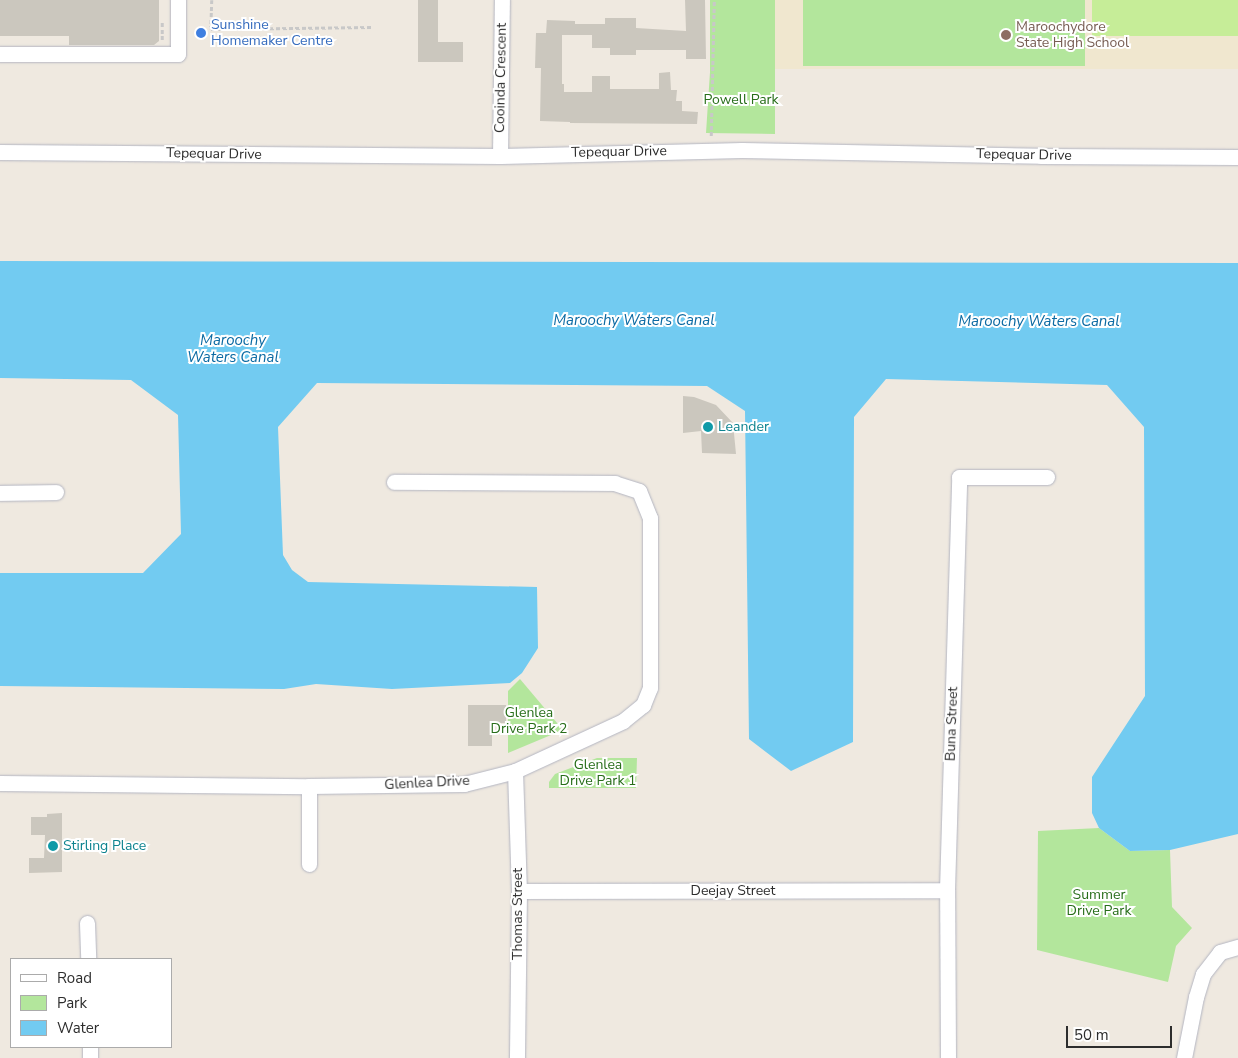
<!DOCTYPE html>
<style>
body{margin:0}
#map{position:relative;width:1238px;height:1058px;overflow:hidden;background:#efe9e0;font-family:"Nunito Sans",sans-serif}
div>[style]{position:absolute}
.education>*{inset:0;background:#f0e7cf;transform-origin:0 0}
.green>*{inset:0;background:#b3e69c;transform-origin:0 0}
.pitch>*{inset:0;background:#c6ed98;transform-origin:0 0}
.water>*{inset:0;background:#72cbf1}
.building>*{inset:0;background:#cbc7be}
.path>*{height:2.5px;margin-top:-1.25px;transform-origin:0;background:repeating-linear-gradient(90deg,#c8c8c8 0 4px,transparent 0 6.5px)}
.roads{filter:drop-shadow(0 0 1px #b3b5c1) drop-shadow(0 0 1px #b3b5c1)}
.minor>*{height:15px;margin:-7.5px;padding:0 7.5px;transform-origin:7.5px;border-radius:7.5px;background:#fff}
.dots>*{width:14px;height:14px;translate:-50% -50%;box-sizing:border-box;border:2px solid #fff;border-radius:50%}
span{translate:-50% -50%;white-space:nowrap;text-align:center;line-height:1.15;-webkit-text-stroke:4px #fff;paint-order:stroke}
.shop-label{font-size:14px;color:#366cbe}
.left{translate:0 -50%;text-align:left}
.education-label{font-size:14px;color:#785e54}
.street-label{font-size:14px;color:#2d2d2d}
.park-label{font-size:14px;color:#286e1a}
.culture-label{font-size:14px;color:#0d838f}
.water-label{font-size:15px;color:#0b6aa3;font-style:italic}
.legend{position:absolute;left:10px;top:958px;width:162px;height:90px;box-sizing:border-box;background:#fff;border:1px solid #ababab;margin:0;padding:6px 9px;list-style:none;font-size:15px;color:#2d2d2d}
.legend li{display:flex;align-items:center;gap:10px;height:25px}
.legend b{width:25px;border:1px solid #ababab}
.scale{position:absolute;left:1066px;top:1026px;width:106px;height:22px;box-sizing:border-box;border:2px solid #2d2d2d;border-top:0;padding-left:6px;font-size:15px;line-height:18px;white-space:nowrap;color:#2d2d2d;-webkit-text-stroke:4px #fff;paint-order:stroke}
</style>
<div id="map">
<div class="education">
<div style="left:775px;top:0;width:463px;height:69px"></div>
</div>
<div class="green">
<div style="clip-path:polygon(710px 0,775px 0,775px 134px,706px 133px,710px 72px)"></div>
<div style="left:803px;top:0;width:282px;height:66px"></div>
<div style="clip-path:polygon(520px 679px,563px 730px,508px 753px,508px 691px)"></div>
<div style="clip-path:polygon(597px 758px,637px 758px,636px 788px,549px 788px,549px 782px,555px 774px)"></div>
<div style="clip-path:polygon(1099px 828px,1130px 851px,1170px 850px,1172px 907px,1192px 928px,1176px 946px,1168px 982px,1037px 950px,1038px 831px)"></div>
</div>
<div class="pitch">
<div style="left:1092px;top:0;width:146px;height:36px"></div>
</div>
<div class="water">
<div style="clip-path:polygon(0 261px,1238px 263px,1238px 834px,1170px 850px,1130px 851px,1099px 828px,1092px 813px,1092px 777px,1145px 696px,1144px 427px,1107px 385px,886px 379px,854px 417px,853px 742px,791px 771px,749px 739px,745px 411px,707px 386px,317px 383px,278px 427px,283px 555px,292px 570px,308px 582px,537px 587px,538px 648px,522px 673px,510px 683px,392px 689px,316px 684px,284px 689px,0 686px,0 573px,143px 573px,181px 534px,178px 415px,131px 380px,0 378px)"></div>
</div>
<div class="building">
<div style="clip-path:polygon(0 0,159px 0,159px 41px,154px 45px,69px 45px,69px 36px,0 36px)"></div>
<div style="clip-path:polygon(418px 0,438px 0,438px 42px,463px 42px,463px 62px,418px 62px)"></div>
<div style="clip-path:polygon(685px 0,705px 0,706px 59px,686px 59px,686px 50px,636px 50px,636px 55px,610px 55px,610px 48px,592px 48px,592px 35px,562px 35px,562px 84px,564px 84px,564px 92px,592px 92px,592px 76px,610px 76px,610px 89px,659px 89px,659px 73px,670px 72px,671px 90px,677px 90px,676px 101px,682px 101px,682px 111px,698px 112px,697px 124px,570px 123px,570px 122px,540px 121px,541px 68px,535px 68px,536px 33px,546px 33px,547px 20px,575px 21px,575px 24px,605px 24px,605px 18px,636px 18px,636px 28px,686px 31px)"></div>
<div style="clip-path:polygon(683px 396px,694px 397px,716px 405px,733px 423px,736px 454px,702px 453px,701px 431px,683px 433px)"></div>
<div style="clip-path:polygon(468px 705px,506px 705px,506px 723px,492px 723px,492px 746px,468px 746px)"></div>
<div style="clip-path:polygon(62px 813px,62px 872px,29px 873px,29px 858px,44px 858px,45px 835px,31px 835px,31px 817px,47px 817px,47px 814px)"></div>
</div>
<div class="path">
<div style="left:212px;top:0;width:29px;rotate:92deg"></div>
<div style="left:211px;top:29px;width:161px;rotate:-0.7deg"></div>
<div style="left:162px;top:40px;width:19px;rotate:-90deg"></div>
<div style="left:711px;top:136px;width:136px;rotate:-88.7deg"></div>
</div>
<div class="roads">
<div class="minor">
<div style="left:0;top:54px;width:178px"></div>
<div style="left:178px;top:54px;width:54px;rotate:-90deg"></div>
<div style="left:0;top:152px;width:500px;rotate:0.46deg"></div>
<div style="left:500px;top:156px;width:242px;rotate:-1.4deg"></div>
<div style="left:742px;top:150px;width:299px;rotate:1.1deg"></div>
<div style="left:1041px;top:156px;width:197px;rotate:0.3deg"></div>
<div style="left:500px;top:156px;width:156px;rotate:-89.3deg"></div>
<div style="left:0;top:493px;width:56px;rotate:-1deg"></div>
<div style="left:515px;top:771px;width:120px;rotate:88.1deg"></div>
<div style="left:519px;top:891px;width:167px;rotate:90.7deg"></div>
<div style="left:0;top:783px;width:309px;rotate:0.6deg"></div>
<div style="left:309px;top:786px;width:155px;rotate:-0.7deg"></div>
<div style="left:464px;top:784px;width:53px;rotate:-14.3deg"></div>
<div style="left:515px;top:771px;width:119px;rotate:-24.8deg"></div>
<div style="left:623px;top:721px;width:26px;rotate:-39deg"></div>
<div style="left:643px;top:705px;width:18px;rotate:-68deg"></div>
<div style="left:650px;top:688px;width:170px;rotate:-90deg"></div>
<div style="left:650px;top:518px;width:29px;rotate:-112deg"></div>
<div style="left:639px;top:491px;width:25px;rotate:-162deg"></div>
<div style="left:615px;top:483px;width:221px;rotate:-179.7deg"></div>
<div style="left:309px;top:786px;width:78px;rotate:90deg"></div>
<div style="left:519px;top:891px;width:428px;rotate:-0.1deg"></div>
<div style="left:87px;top:923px;width:36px;rotate:88deg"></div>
<div style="left:90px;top:1047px;width:11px;rotate:90deg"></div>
<div style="left:948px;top:1058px;width:168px;rotate:-90.3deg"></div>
<div style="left:947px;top:890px;width:413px;rotate:-88.3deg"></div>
<div style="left:959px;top:477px;width:88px"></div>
<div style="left:1184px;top:1058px;width:62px;rotate:-78.9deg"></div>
<div style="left:1196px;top:997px;width:24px;rotate:-73deg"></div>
<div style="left:1203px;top:974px;width:28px;rotate:-52deg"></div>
<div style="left:1220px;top:952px;width:19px;rotate:-16deg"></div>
</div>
</div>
<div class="dots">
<div style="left:201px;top:33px;background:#3f7fe0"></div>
<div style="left:1006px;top:35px;background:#8d6e63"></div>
<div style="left:708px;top:427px;background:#0f9aa8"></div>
<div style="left:53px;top:846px;background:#0f9aa8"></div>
</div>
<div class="shop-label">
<span class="left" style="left:211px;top:33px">Sunshine<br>Homemaker Centre</span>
</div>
<div class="education-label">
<span class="left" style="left:1016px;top:35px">Maroochydore<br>State High School</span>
</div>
<div class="street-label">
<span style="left:501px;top:78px;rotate:-89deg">Cooinda Crescent</span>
<span style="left:619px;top:152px;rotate:-1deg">Tepequar Drive</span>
<span style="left:214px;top:154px;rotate:1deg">Tepequar Drive</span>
<span style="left:1024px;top:155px;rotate:1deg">Tepequar Drive</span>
<span style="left:952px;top:724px;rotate:-88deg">Buna Street</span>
<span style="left:427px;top:783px;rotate:-3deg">Glenlea Drive</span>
<span style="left:733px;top:891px">Deejay Street</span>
<span style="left:518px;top:914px;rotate:-90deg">Thomas Street</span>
</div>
<div class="park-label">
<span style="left:741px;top:100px">Powell Park</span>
<span style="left:529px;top:721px">Glenlea<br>Drive Park 2</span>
<span style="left:598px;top:773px">Glenlea<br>Drive Park 1</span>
<span style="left:1099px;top:903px">Summer<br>Drive Park</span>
</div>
<div class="culture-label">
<span class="left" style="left:718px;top:427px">Leander</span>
<span class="left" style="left:63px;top:846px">Stirling Place</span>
</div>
<div class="water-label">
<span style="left:634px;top:321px">Maroochy Waters Canal</span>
<span style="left:1039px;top:322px">Maroochy Waters Canal</span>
<span style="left:233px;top:349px">Maroochy<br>Waters Canal</span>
</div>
<ul class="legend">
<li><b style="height:6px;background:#fff"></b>Road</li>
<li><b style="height:14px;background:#b3e69c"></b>Park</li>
<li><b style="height:14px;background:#72cbf1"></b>Water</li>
</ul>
<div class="scale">50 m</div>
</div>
